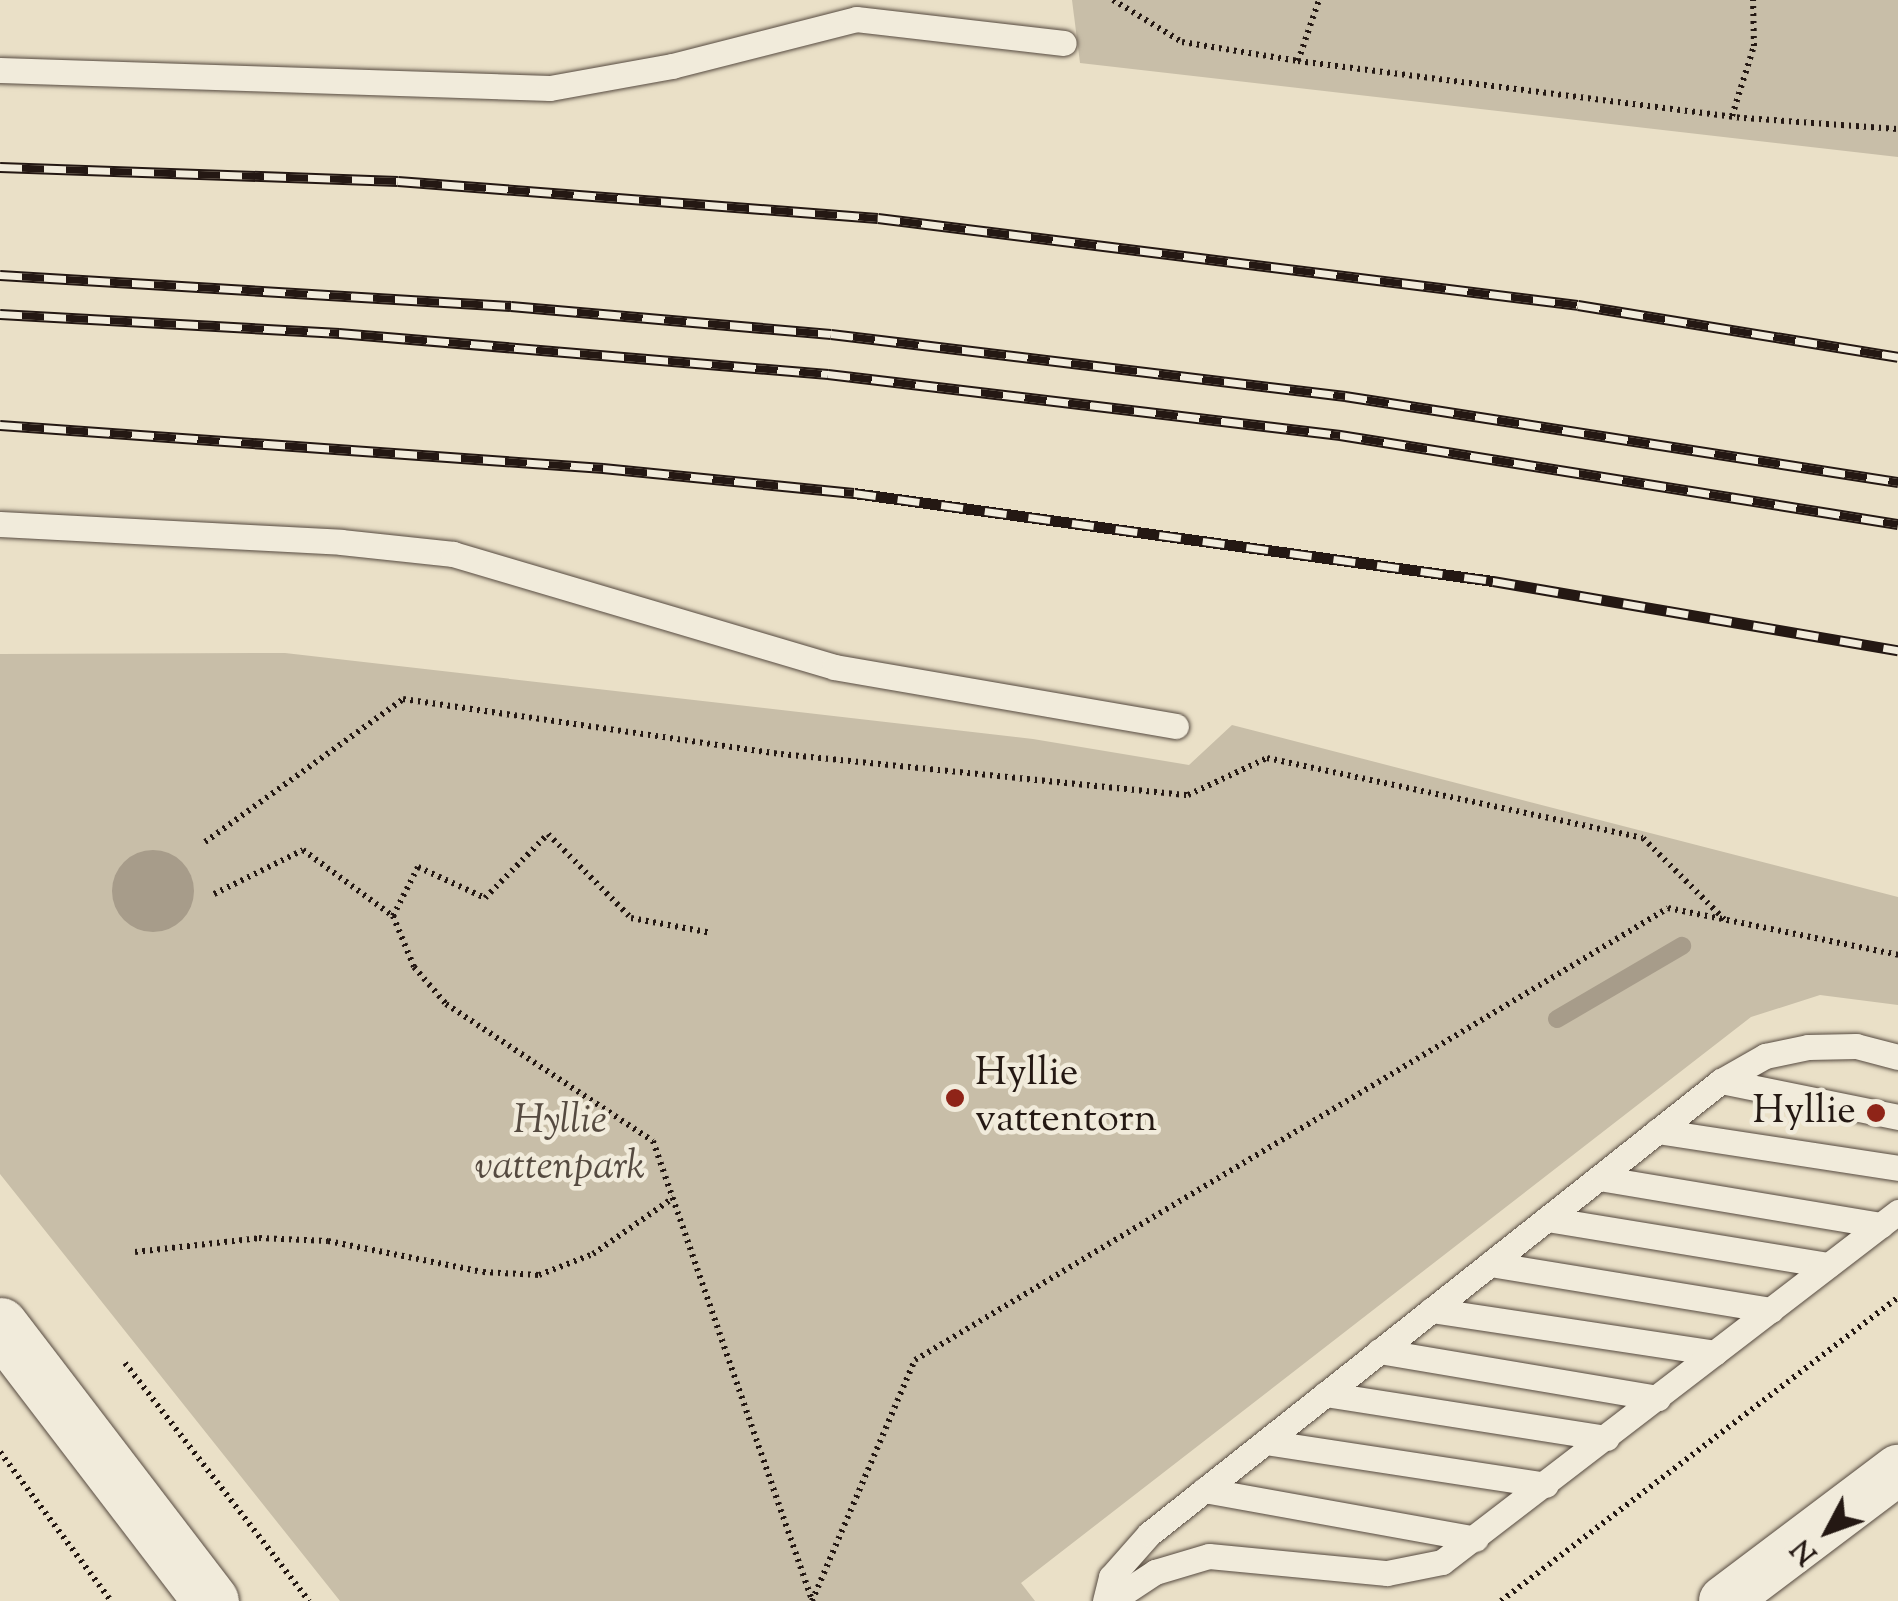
<!DOCTYPE html>
<style>
body{margin:0}
#map{position:relative;width:1898px;height:1601px;overflow:hidden;background:#eae0c7;font-family:"Sorts Mill Goudy",serif}
div>[style]{position:absolute}
.green>*{inset:0;background:#c8bea8}
.water>*{inset:0;background:#a79c8a}
.round{border-radius:50%}
.stream>*{height:18px;margin:-9px;padding:0 9px;transform-origin:9px;border-radius:9px;background:#a79c8a}
.path>*{height:6px;margin-top:-3px;transform-origin:0;background:repeating-linear-gradient(90deg,#241813 0 2.5px,transparent 0 7.5px)}
.roads{filter:drop-shadow(0 0 2px #564a40) drop-shadow(0 0 2px #564a40)}
.service>*{height:25px;margin:-12.5px;padding:0 12.5px;transform-origin:12.5px;border-radius:12.5px;background:#f1ebdb}
.minor>*{height:50px;margin:-25px;padding:0 25px;transform-origin:25px;border-radius:25px;background:#f1ebdb}
.tertiary>*{height:55px;margin:-27.5px;padding:0 27.5px;transform-origin:27.5px;border-radius:27.5px;background:#f1ebdb}
.rail>*{height:11px;margin-top:-5.5px;transform-origin:0;background:repeating-linear-gradient(90deg,#f1ebdb 0 22px,#241813 0 44px);box-sizing:border-box;border-block:2px solid #241813}
.dots>*{width:28px;height:28px;translate:-50% -50%;box-sizing:border-box;border:5px solid #f1ebdb;border-radius:50%}
span{translate:-50% -50%;white-space:nowrap;text-align:center;line-height:1.15;-webkit-text-stroke:9px #f1ebdb;paint-order:stroke}
.poi-label{font-size:40px;color:#241813}
.left{translate:0 -50%;text-align:left}
.right{translate:-100% -50%;text-align:right}
.park-label{font-size:40px;color:#554a40;font-style:italic}
.north{position:absolute;left:1778px;top:1481px;width:100px;height:100px;-webkit-text-stroke:8px #f1ebdb;paint-order:stroke;rotate:229deg;font-size:28px;font-weight:700;line-height:40px;text-align:center;color:#241813}
.north::after{content:'';display:block;margin:auto;width:35px;height:45px;background:#241813;clip-path:polygon(50% 0,100% 100%,50% 72%,0 100%)}
</style>
<div id="map">
<div class="green">
<div style="clip-path:polygon(1072px 0,1898px 0,1898px 157px,1080px 63px)"></div>
<div style="clip-path:polygon(285px 653px,1033px 739px,1189px 765px,1232px 725px,1898px 897px,1898px 1005px,1820px 995px,1751px 1017px,1021px 1583px,1035px 1601px,340px 1601px,0 1174px,0 654px)"></div>
</div>
<div class="water">
<div class="round" style="left:112px;top:850px;width:82px;height:82px"></div>
</div>
<div class="stream">
<div style="left:1557px;top:1019px;width:145px;rotate:-30.3deg"></div>
</div>
<div class="path">
<div style="left:1113px;top:0;width:81px;rotate:31.3deg"></div>
<div style="left:1182px;top:42px;width:118px;rotate:9.3deg"></div>
<div style="left:1298px;top:61px;width:450px;rotate:7.3deg"></div>
<div style="left:1744px;top:118px;width:154px;rotate:4.1deg"></div>
<div style="left:1298px;top:61px;width:65px;rotate:-71deg"></div>
<div style="left:1732px;top:116px;width:73px;rotate:-72.6deg"></div>
<div style="left:1754px;top:46px;width:46px;rotate:-91.2deg"></div>
<div style="left:205px;top:842px;width:244px;rotate:-35.8deg"></div>
<div style="left:403px;top:699px;width:382px;rotate:8.3deg"></div>
<div style="left:781px;top:754px;width:409px;rotate:5.8deg"></div>
<div style="left:1188px;top:795px;width:87px;rotate:-25.1deg"></div>
<div style="left:1267px;top:758px;width:384px;rotate:12deg"></div>
<div style="left:1643px;top:838px;width:115px;rotate:45deg"></div>
<div style="left:214px;top:894px;width:99px;rotate:-26.3deg"></div>
<div style="left:303px;top:850px;width:112px;rotate:36.3deg"></div>
<div style="left:393px;top:916px;width:55px;rotate:67.6deg"></div>
<div style="left:414px;top:967px;width:49px;rotate:49.1deg"></div>
<div style="left:446px;top:1004px;width:248px;rotate:33.5deg"></div>
<div style="left:653px;top:1141px;width:486px;rotate:70.9deg"></div>
<div style="left:393px;top:916px;width:55px;rotate:-63deg"></div>
<div style="left:418px;top:867px;width:74px;rotate:24.8deg"></div>
<div style="left:485px;top:898px;width:90px;rotate:-45.5deg"></div>
<div style="left:548px;top:834px;width:118px;rotate:45.3deg"></div>
<div style="left:631px;top:918px;width:82px;rotate:10.5deg"></div>
<div style="left:135px;top:1252px;width:125px;rotate:-6.4deg"></div>
<div style="left:259px;top:1238px;width:69px;rotate:2.5deg"></div>
<div style="left:328px;top:1241px;width:158px;rotate:11.3deg"></div>
<div style="left:483px;top:1272px;width:56px;rotate:3.1deg"></div>
<div style="left:539px;top:1275px;width:58px;rotate:-21.3deg"></div>
<div style="left:593px;top:1254px;width:98px;rotate:-35deg"></div>
<div style="left:125px;top:1363px;width:301px;rotate:52.3deg"></div>
<div style="left:0;top:1452px;width:186px;rotate:53.3deg"></div>
<div style="left:812px;top:1601px;width:262px;rotate:-66.9deg"></div>
<div style="left:915px;top:1360px;width:878px;rotate:-30.97deg"></div>
<div style="left:1668px;top:908px;width:235px;rotate:11.5deg"></div>
<div style="left:1501px;top:1601px;width:499px;rotate:-37.4deg"></div>
</div>
<div class="roads">
<div class="service">
<div style="left:0;top:70px;width:550px;rotate:1.87deg"></div>
<div style="left:550px;top:88px;width:124px;rotate:-10.2deg"></div>
<div style="left:672px;top:66px;width:190px;rotate:-14.3deg"></div>
<div style="left:856px;top:19px;width:209px;rotate:6.6deg"></div>
<div style="left:0;top:524px;width:341px;rotate:3deg"></div>
<div style="left:341px;top:542px;width:113px;rotate:6.1deg"></div>
<div style="left:453px;top:554px;width:397px;rotate:16.5deg"></div>
<div style="left:834px;top:667px;width:347px;rotate:9.8deg"></div>
<div style="left:1721px;top:1081px;width:181px;rotate:11.5deg"></div>
<div style="left:1657px;top:1131px;width:244px;rotate:8.7deg"></div>
<div style="left:1599px;top:1178px;width:286px;rotate:9.5deg"></div>
<div style="left:1547px;top:1219px;width:285px;rotate:9.3deg"></div>
<div style="left:1490px;top:1264px;width:285px;rotate:9.3deg"></div>
<div style="left:1431px;top:1310px;width:287px;rotate:8.6deg"></div>
<div style="left:1379px;top:1351px;width:283px;rotate:9.6deg"></div>
<div style="left:1325px;top:1394px;width:285px;rotate:8.9deg"></div>
<div style="left:1265px;top:1442px;width:284px;rotate:8.7deg"></div>
<div style="left:1204px;top:1490px;width:276px;rotate:10.2deg"></div>
<div style="left:1105px;top:1601px;width:25px;rotate:-76deg"></div>
<div style="left:1111px;top:1577px;width:57px;rotate:-48.5deg"></div>
<div style="left:1149px;top:1534px;width:730px;rotate:-38.38deg"></div>
<div style="left:1721px;top:1081px;width:51px;rotate:-29.6deg"></div>
<div style="left:1765px;top:1056px;width:44px;rotate:-11.8deg"></div>
<div style="left:1808px;top:1047px;width:48px;rotate:-1.2deg"></div>
<div style="left:1856px;top:1046px;width:43px;rotate:14.7deg"></div>
<div style="left:1111px;top:1601px;width:53px;rotate:-33.4deg"></div>
<div style="left:1155px;top:1572px;width:56px;rotate:-16.5deg"></div>
<div style="left:1209px;top:1556px;width:179px;rotate:5.5deg"></div>
<div style="left:1387px;top:1573px;width:56px;rotate:-11.3deg"></div>
<div style="left:1442px;top:1562px;width:575px;rotate:-37.51deg"></div>
</div>
<div class="minor">
<div style="left:1724px;top:1601px;width:218px;rotate:-37deg"></div>
</div>
<div class="tertiary">
<div style="left:0;top:1325px;width:347px;rotate:52.6deg"></div>
</div>
</div>
<div class="rail">
<div style="left:0;top:167px;width:398px;rotate:2deg"></div>
<div style="left:398px;top:181px;width:481px;rotate:4.4deg"></div>
<div style="left:878px;top:218px;width:705px;rotate:7.08deg"></div>
<div style="left:1578px;top:305px;width:324px;rotate:9.2deg"></div>
<div style="left:0;top:275px;width:512px;rotate:3.47deg"></div>
<div style="left:511px;top:306px;width:321px;rotate:5deg"></div>
<div style="left:831px;top:334px;width:518px;rotate:6.88deg"></div>
<div style="left:1345px;top:396px;width:560px;rotate:8.84deg"></div>
<div style="left:0;top:314px;width:340px;rotate:3.2deg"></div>
<div style="left:339px;top:333px;width:491px;rotate:4.8deg"></div>
<div style="left:828px;top:374px;width:516px;rotate:6.79deg"></div>
<div style="left:1340px;top:435px;width:565px;rotate:9.06deg"></div>
<div style="left:0;top:425px;width:605px;rotate:4.08deg"></div>
<div style="left:603px;top:468px;width:252px;rotate:5.7deg"></div>
<div style="left:854px;top:493px;width:645px;rotate:7.84deg"></div>
<div style="left:1493px;top:581px;width:411px;rotate:9.7deg"></div>
</div>
<div class="dots">
<div style="left:955px;top:1098px;background:#8f2418"></div>
<div style="left:1876px;top:1113px;background:#8f2418"></div>
</div>
<div class="poi-label">
<span class="left" style="left:975px;top:1098px">Hyllie<br>vattentorn</span>
<span class="right" style="left:1856px;top:1113px">Hyllie</span>
</div>
<div class="park-label">
<span style="left:560px;top:1146px">Hyllie<br>vattenpark</span>
</div>
<div class="north">N</div>
</div>
